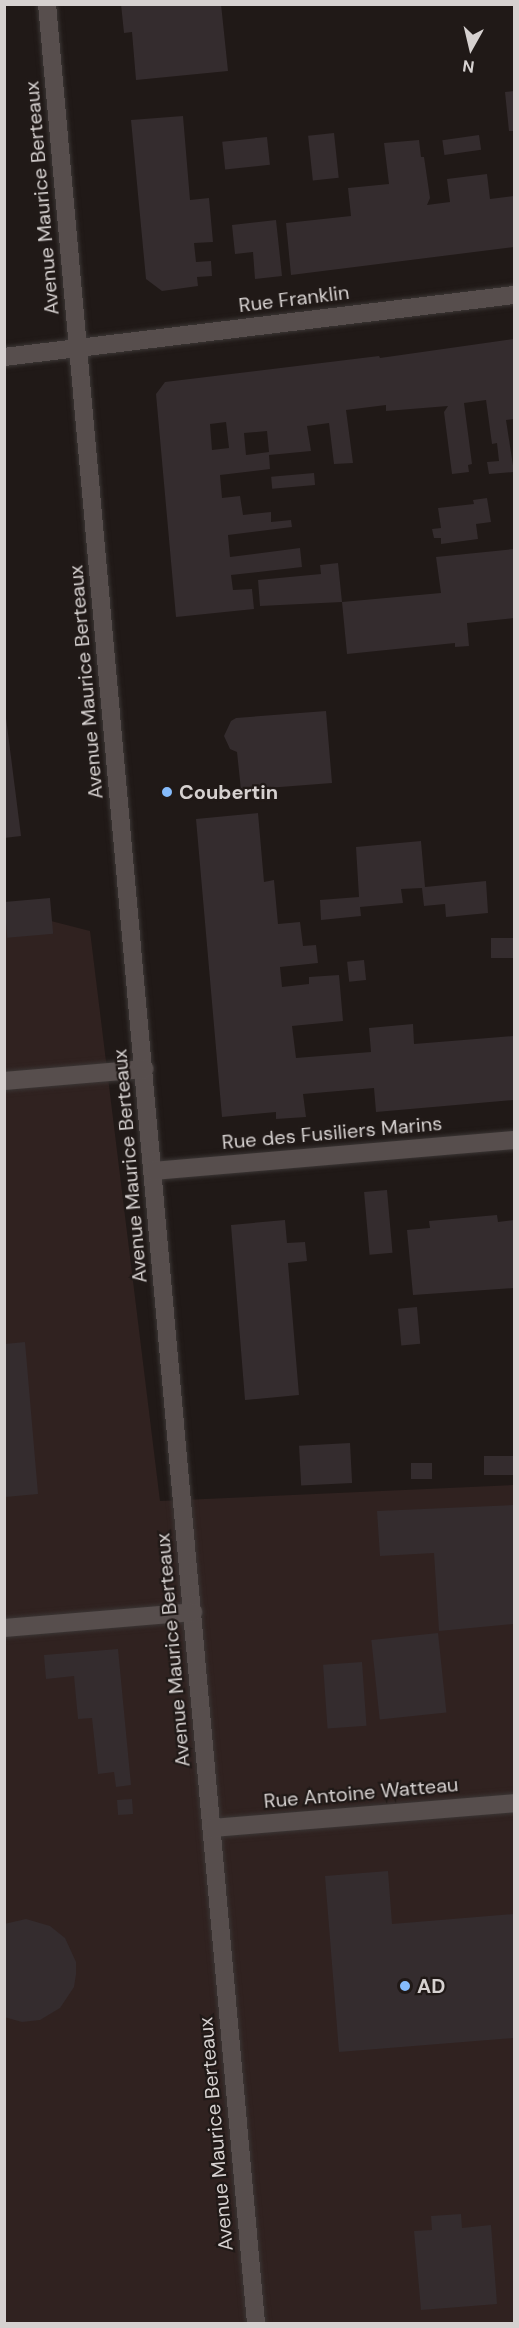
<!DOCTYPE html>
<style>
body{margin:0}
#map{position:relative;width:519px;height:2328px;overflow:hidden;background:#201917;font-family:"DM Sans",sans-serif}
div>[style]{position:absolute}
.built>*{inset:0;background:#302220}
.building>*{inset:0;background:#342c2e;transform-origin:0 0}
.roads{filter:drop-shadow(0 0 2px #3b3635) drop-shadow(0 0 2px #3b3635)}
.minor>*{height:18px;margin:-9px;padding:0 9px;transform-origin:9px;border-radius:9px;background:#574e4d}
.dots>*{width:16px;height:16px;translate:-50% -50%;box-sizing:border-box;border:3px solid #201917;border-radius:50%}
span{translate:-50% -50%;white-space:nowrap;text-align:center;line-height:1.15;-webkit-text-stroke:4.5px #201917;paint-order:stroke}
.street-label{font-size:20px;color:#d6d1d0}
.poi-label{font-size:20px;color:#d6d1d0;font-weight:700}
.left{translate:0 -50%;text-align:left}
.frame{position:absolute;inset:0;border:6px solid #d6d1d0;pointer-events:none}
.north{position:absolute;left:441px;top:18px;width:60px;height:60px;-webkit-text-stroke:4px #201917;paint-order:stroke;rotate:188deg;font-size:16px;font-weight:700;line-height:24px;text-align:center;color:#d6d1d0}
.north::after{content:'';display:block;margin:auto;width:21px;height:27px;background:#d6d1d0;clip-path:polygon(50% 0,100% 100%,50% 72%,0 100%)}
</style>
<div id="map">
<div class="built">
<div style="clip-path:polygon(4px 909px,90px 931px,160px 1501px,514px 1485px,514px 2323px,5px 2323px)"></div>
</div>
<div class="building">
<div style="clip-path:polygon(121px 4px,221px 4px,228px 71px,136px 80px,132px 32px,124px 33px)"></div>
<div style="clip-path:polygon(514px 91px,514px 131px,509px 131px,505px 92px)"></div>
<div style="clip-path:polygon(183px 116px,190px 200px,209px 198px,213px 242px,194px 243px,196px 262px,211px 261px,212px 276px,197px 277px,198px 286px,162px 291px,146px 279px,131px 120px)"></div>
<div style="left:334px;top:133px;width:45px;height:26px;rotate:84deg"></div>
<div style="left:479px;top:135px;width:15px;height:37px;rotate:82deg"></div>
<div style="left:267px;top:137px;width:28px;height:45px;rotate:84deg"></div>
<div style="clip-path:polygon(419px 140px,421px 157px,424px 157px,430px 198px,427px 205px,450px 202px,447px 179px,487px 174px,490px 199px,514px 196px,514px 247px,291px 275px,286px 223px,351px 216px,348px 188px,389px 184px,384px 143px)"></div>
<div style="clip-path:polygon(276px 220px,282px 276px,255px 279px,253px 252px,235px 254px,232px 225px)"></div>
<div style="clip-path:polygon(evenodd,514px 339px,514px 419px,506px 420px,514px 472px,489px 474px,487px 462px,499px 461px,497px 443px,492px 444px,486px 400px,464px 403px,472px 464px,468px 465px,469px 472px,452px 474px,444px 412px,448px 406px,386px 411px,386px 405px,346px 410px,353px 463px,334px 464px,329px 423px,307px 426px,311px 451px,269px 455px,270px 469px,220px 475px,222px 498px,240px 496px,243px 515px,271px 512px,271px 522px,291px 520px,292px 527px,228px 535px,230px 557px,300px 548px,302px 567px,231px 575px,233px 590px,252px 589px,254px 609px,176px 617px,156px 394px,165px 382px,379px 356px,380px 358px,514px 339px,226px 422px,229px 448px,212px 450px,210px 424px,226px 422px,514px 339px,267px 431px,269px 452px,246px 455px,244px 433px,267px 431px)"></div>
<div style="left:314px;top:473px;width:12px;height:43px;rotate:85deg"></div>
<div style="clip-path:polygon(487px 498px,491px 522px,476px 524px,478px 539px,441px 544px,441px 538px,434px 538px,432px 529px,441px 528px,438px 508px,474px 504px,473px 500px)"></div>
<div style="clip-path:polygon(514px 549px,514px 618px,467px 623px,469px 646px,455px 647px,455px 643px,347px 654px,342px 602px,441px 593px,436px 557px)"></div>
<div style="clip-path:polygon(338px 563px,342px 602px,260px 606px,258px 580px,321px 574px,320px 565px)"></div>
<div style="clip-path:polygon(4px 702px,21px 836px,4px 838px)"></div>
<div style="clip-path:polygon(326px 711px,332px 783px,241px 790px,237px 752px,230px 749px,224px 736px,231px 721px,236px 718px)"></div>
<div style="clip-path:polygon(258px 813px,264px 882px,274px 880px,278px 924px,300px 922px,303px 946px,316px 945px,318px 963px,280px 967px,282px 987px,309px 984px,309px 977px,339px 975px,343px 1021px,292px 1026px,296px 1058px,371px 1052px,369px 1028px,413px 1024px,414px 1044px,514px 1036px,514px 1100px,376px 1112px,374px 1088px,303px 1094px,306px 1117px,276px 1119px,276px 1112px,222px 1117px,196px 819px)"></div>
<div style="clip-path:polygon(421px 841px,425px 887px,486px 881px,488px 913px,446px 917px,445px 904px,424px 906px,422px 888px,401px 889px,403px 903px,360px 907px,361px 916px,321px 920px,320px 900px,359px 897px,356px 847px)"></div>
<div style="left:50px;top:898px;width:36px;height:46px;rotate:85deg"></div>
<div style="left:514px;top:938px;width:20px;height:23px;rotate:90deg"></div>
<div style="left:364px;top:960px;width:20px;height:17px;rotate:84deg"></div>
<div style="left:387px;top:1190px;width:63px;height:23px;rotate:85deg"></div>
<div style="clip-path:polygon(497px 1215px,498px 1222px,514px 1220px,514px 1288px,413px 1295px,407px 1230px,430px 1228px,429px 1221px)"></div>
<div style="clip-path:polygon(285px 1220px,287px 1243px,305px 1242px,307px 1261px,288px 1263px,299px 1395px,245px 1400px,231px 1225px)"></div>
<div style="left:417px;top:1307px;width:37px;height:19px;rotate:85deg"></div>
<div style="clip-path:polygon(25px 1342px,38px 1494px,5px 1497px,5px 1344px)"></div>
<div style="left:350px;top:1443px;width:40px;height:51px;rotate:87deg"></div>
<div style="left:514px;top:1456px;width:19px;height:30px;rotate:90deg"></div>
<div style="left:432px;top:1463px;width:16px;height:21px;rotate:90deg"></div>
<div style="clip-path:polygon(514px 1505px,514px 1624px,439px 1631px,434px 1553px,380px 1556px,377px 1511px)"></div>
<div style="left:438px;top:1633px;width:80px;height:67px;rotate:84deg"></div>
<div style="clip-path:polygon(118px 1649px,131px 1785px,116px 1787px,114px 1772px,98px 1774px,92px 1718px,78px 1719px,74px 1676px,46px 1679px,44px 1655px)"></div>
<div style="left:362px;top:1662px;width:64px;height:39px;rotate:86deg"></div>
<div style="left:132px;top:1799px;width:15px;height:15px;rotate:86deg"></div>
<div style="clip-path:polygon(388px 1871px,392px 1924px,514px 1914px,514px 2038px,339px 2052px,325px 1876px)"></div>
<div style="clip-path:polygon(26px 1919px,50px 1926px,65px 1938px,76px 1962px,76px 1974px,74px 1987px,60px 2008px,40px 2020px,22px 2022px,4px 2017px,4px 1924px)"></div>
<div style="clip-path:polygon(461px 2214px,462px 2228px,491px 2225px,497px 2304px,421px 2310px,414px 2231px,432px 2230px,431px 2216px)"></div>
</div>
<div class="roads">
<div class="minor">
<div style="left:47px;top:4px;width:2329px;rotate:84.85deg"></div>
<div style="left:4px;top:357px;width:514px;rotate:-6.93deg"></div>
<div style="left:4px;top:1081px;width:141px;rotate:-4.9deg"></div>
<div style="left:153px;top:1171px;width:362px;rotate:-4.9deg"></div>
<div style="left:4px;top:1628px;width:190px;rotate:-4.8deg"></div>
<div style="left:212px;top:1828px;width:303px;rotate:-4.7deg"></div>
</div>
</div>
<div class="dots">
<div style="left:167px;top:792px;background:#85bbfb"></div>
<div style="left:405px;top:1986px;background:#85bbfb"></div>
</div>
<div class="street-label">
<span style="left:42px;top:198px;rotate:-95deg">Avenue Maurice Berteaux</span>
<span style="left:294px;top:299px;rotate:-7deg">Rue Franklin</span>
<span style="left:86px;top:682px;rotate:-95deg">Avenue Maurice Berteaux</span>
<span style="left:332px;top:1133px;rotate:-5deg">Rue des Fusiliers Marins</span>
<span style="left:130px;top:1166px;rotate:-95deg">Avenue Maurice Berteaux</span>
<span style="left:173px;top:1650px;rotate:-95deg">Avenue Maurice Berteaux</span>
<span style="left:361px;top:1793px;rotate:-5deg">Rue Antoine Watteau</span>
<span style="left:216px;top:2134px;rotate:-95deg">Avenue Maurice Berteaux</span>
</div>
<div class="poi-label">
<span class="left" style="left:179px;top:792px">Coubertin</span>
<span class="left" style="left:417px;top:1986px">AD</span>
</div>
<div class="frame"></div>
<div class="north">N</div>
</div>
